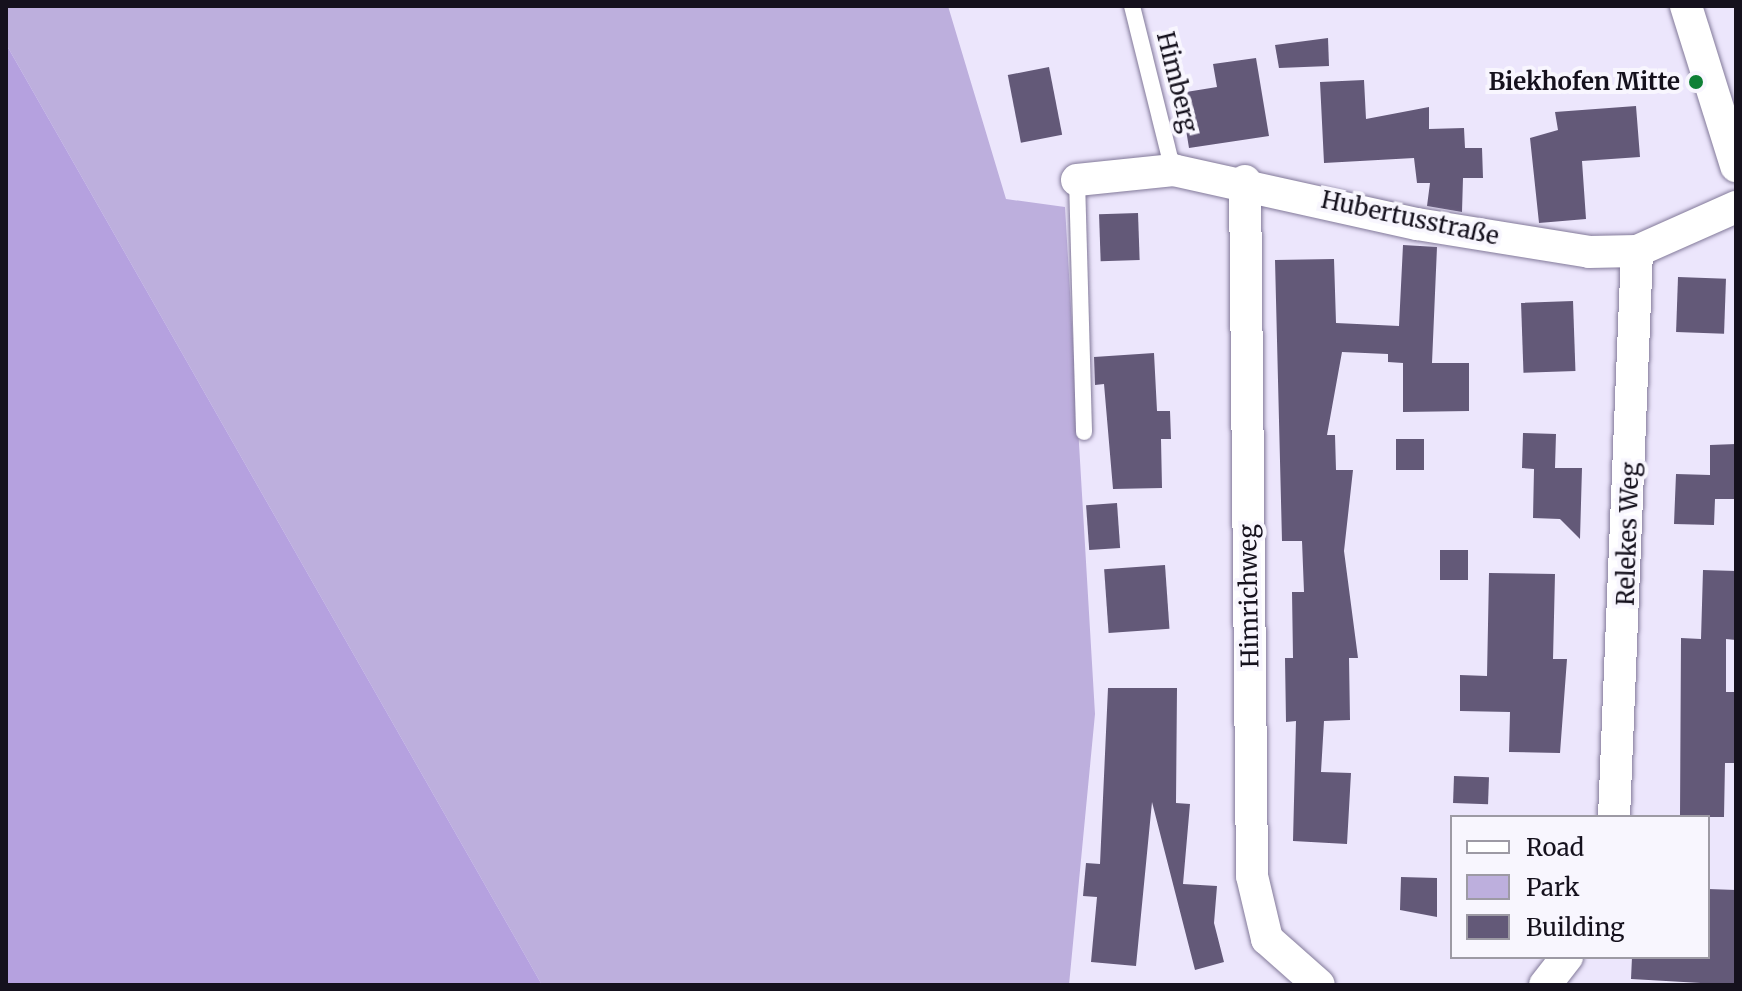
<!DOCTYPE html>
<meta charset="utf-8">
<style>
body{margin:0}
#map{position:relative;width:1742px;height:991px;overflow:hidden;background:#ece6fc;font-family:Merriweather,serif}
div>[style]{position:absolute}
.green>*{inset:0;background:#bdafdd}
.forest>*{inset:0;background:#b5a1df}
.building>*{inset:0;background:#635978;transform-origin:0 0}
.roads{filter:drop-shadow(0 0 2px #827999) drop-shadow(0 0 2px #827999)}
.service>*{height:16px;margin:-8px;padding:0 8px;transform-origin:8px;border-radius:8px;background:#fff}
.minor>*{height:32px;margin:-16px;padding:0 16px;transform-origin:16px;border-radius:16px;background:#fff}
.dots>*{width:22px;height:22px;translate:-50% -50%;box-sizing:border-box;border:4px solid #f8f6fe;border-radius:50%}
span{translate:-50% -50%;white-space:nowrap;text-align:center;line-height:1.15;-webkit-text-stroke:8px #f8f6fe;paint-order:stroke}
.street-label{font-size:24px;color:#15111d}
.poi-label{font-size:24px;color:#15111d;font-weight:700}
.right{translate:-100% -50%;text-align:right}
.frame{position:absolute;inset:0;border:8px solid #15111d;pointer-events:none}
.legend{position:absolute;left:1450px;top:815px;width:260px;height:144px;box-sizing:border-box;background:#f8f6fe;border:2px solid #9d9aa4;margin:0;padding:10px 14px;list-style:none;font-size:24px;color:#15111d}
.legend li{display:flex;align-items:center;gap:16px;height:40px}
.legend b{width:40px;border:2px solid #9d9aa4}
</style>
<div id="map">
<div class="green">
<div style="clip-path:polygon(6px 6px,948px 6px,1006px 199px,1065px 207px,1095px 714px,1069px 985px,542px 985px,6px 44px)"></div>
</div>
<div class="forest">
<div style="clip-path:polygon(6px 44px,542px 985px,6px 985px)"></div>
</div>
<div class="building">
<div style="clip-path:polygon(1328px 38px,1329px 66px,1279px 68px,1275px 45px)"></div>
<div style="clip-path:polygon(1256px 58px,1269px 136px,1189px 148px,1180px 93px,1217px 87px,1213px 64px)"></div>
<div style="left:1049px;top:67px;width:69px;height:42px;rotate:79deg"></div>
<div style="clip-path:polygon(1364px 80px,1366px 119px,1429px 107px,1429px 129px,1464px 128px,1465px 148px,1482px 148px,1483px 178px,1463px 178px,1462px 212px,1427px 206px,1430px 183px,1417px 183px,1414px 158px,1324px 163px,1320px 82px)"></div>
<div style="clip-path:polygon(1636px 106px,1640px 157px,1582px 161px,1586px 219px,1539px 223px,1530px 138px,1558px 130px,1555px 112px)"></div>
<div style="left:1138px;top:213px;width:47px;height:39px;rotate:88deg"></div>
<div style="clip-path:polygon(1403px 245px,1437px 247px,1432px 363px,1469px 363px,1469px 411px,1403px 412px,1403px 363px,1388px 362px,1388px 354px,1342px 352px,1327px 435px,1335px 435px,1336px 470px,1353px 470px,1344px 551px,1358px 658px,1349px 658px,1350px 720px,1324px 721px,1321px 772px,1351px 773px,1347px 844px,1293px 841px,1296px 721px,1286px 722px,1285px 658px,1293px 658px,1292px 592px,1304px 592px,1302px 541px,1282px 541px,1275px 260px,1334px 259px,1336px 323px,1399px 326px)"></div>
<div style="left:1678px;top:277px;width:48px;height:55px;rotate:2deg"></div>
<div style="left:1573px;top:301px;width:70px;height:52px;rotate:88deg"></div>
<div style="clip-path:polygon(1154px 353px,1157px 411px,1170px 411px,1171px 439px,1161px 439px,1162px 488px,1113px 489px,1104px 384px,1095px 385px,1094px 357px)"></div>
<div style="clip-path:polygon(1523px 433px,1556px 434px,1555px 468px,1582px 468px,1580px 539px,1560px 519px,1533px 518px,1534px 469px,1522px 468px)"></div>
<div style="left:1396px;top:439px;width:28px;height:31px"></div>
<div style="clip-path:polygon(1736px 444px,1736px 499px,1715px 499px,1714px 525px,1674px 524px,1676px 474px,1710px 475px,1710px 445px)"></div>
<div style="left:1117px;top:503px;width:45px;height:31px;rotate:86deg"></div>
<div style="left:1440px;top:550px;width:28px;height:30px"></div>
<div style="left:1165px;top:565px;width:64px;height:61px;rotate:86deg"></div>
<div style="clip-path:polygon(1703px 570px,1736px 571px,1736px 640px,1726px 639px,1726px 692px,1736px 692px,1736px 763px,1725px 763px,1724px 817px,1680px 817px,1681px 638px,1701px 639px)"></div>
<div style="clip-path:polygon(1489px 573px,1555px 574px,1553px 659px,1567px 659px,1560px 753px,1509px 752px,1510px 712px,1460px 711px,1460px 675px,1487px 676px)"></div>
<div style="clip-path:polygon(1108px 688px,1177px 688px,1176px 803px,1190px 804px,1183px 884px,1217px 886px,1214px 923px,1224px 962px,1195px 970px,1152px 802px,1136px 966px,1091px 962px,1097px 897px,1083px 896px,1086px 863px,1100px 864px)"></div>
<div style="left:1454px;top:776px;width:35px;height:27px;rotate:2deg"></div>
<div style="clip-path:polygon(1401px 877px,1437px 878px,1437px 917px,1400px 910px)"></div>
<div style="clip-path:polygon(1708px 889px,1736px 890px,1736px 985px,1631px 979px,1632px 957px,1708px 957px)"></div>
</div>
<div class="roads">
<div class="service">
<div style="left:1132px;top:6px;width:169px;rotate:76deg"></div>
<div style="left:1077px;top:180px;width:252px;rotate:88.4deg"></div>
</div>
<div class="minor">
<div style="left:1686px;top:6px;width:168px;rotate:72.6deg"></div>
<div style="left:1077px;top:180px;width:97px;rotate:-5.9deg"></div>
<div style="left:1173px;top:170px;width:250px;rotate:12.5deg"></div>
<div style="left:1417px;top:224px;width:174px;rotate:9.2deg"></div>
<div style="left:1589px;top:252px;width:48px;rotate:-1.2deg"></div>
<div style="left:1637px;top:251px;width:108px;rotate:-24deg"></div>
<div style="left:1245px;top:181px;width:695px;rotate:89.42deg"></div>
<div style="left:1252px;top:876px;width:65px;rotate:76.6deg"></div>
<div style="left:1267px;top:939px;width:69px;rotate:41.5deg"></div>
<div style="left:1614px;top:817px;width:566px;rotate:-87.67deg"></div>
<div style="left:1545px;top:985px;width:36px;rotate:-52deg"></div>
</div>
</div>
<div class="dots">
<div style="left:1696px;top:82px;background:#0f8036"></div>
</div>
<div class="street-label">
<span style="left:1177px;top:82px;rotate:76deg">Himberg</span>
<span style="left:1410px;top:218px;rotate:12deg">Hubertusstraße</span>
<span style="left:1628px;top:534px;rotate:-88deg">Relekes Weg</span>
<span style="left:1249px;top:596px;rotate:-91deg">Himrichweg</span>
</div>
<div class="poi-label">
<span class="right" style="left:1680px;top:82px">Biekhofen Mitte</span>
</div>
<div class="frame"></div>
<ul class="legend">
<li><b style="height:10px;background:#fff"></b>Road</li>
<li><b style="height:22px;background:#bdafdd"></b>Park</li>
<li><b style="height:22px;background:#635978"></b>Building</li>
</ul>
</div>
